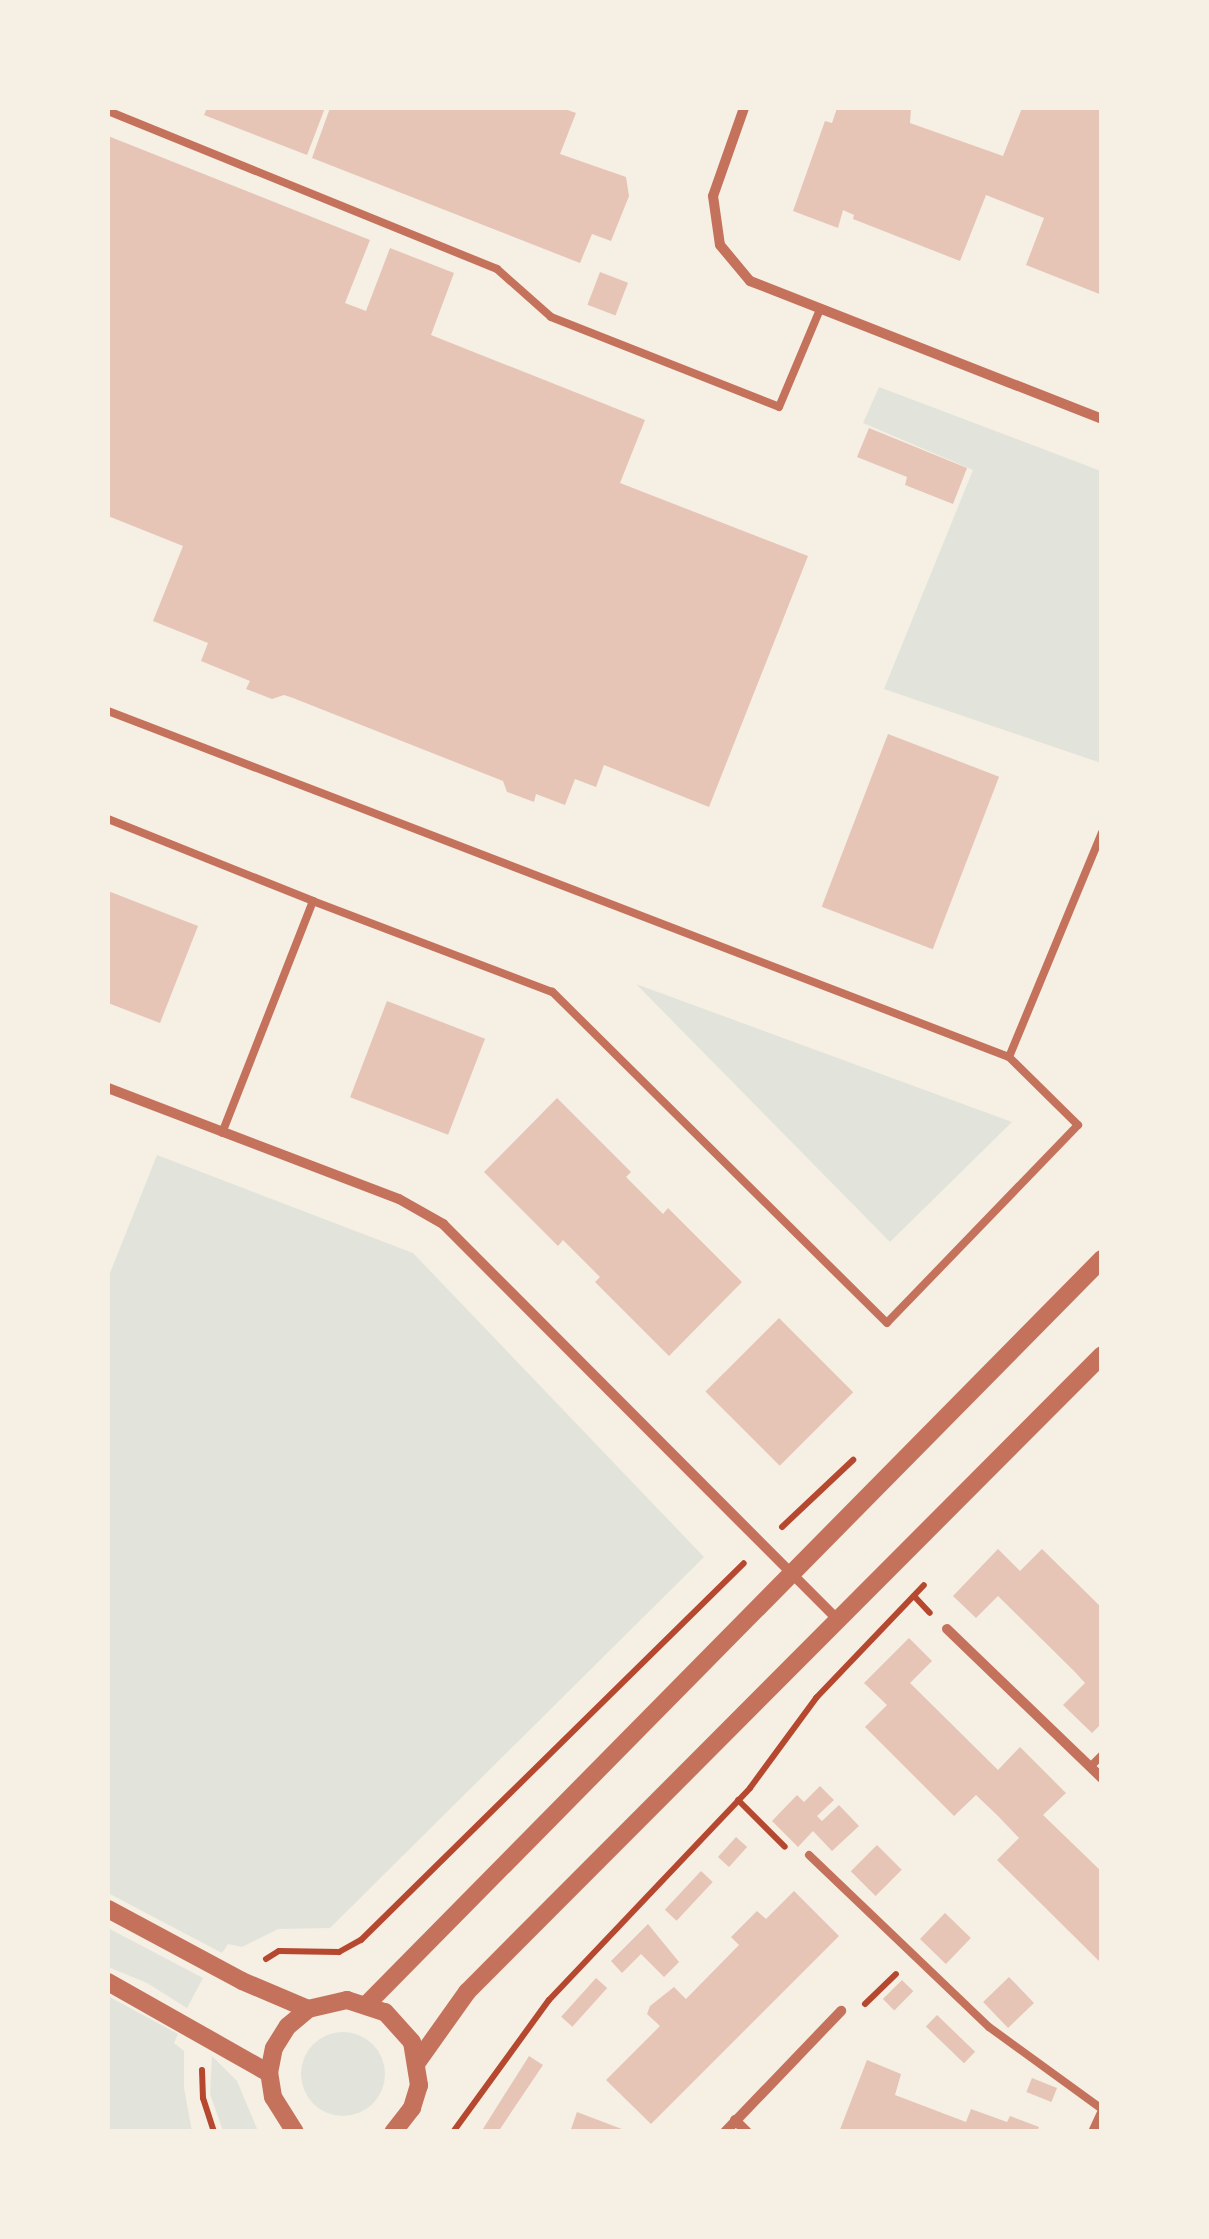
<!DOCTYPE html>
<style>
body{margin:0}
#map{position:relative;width:1209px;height:2239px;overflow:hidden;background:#f6efe4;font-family:Barlow,sans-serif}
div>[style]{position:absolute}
.green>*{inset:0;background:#e2e4dc}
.round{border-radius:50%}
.building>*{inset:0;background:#e6c5b7;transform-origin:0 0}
.path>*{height:6px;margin:-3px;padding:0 3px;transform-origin:3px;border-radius:3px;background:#b5482f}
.service>*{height:8px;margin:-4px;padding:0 4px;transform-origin:4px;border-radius:4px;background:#c5725c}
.minor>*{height:10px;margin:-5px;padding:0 5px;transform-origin:5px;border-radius:5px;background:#c5725c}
.tertiary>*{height:18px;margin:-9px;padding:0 9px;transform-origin:9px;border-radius:9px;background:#c5725c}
span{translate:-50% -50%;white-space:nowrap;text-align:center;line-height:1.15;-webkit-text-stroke:10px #f6efe4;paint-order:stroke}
.frame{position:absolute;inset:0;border:110px solid #f6efe4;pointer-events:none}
</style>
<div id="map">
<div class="green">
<div style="clip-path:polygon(879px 387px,1101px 471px,1101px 763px,884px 689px,973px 470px,863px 423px)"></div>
<div style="clip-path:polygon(636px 984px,1012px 1122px,890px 1242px)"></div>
<div style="clip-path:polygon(157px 1155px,413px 1253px,704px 1557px,330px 1928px,278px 1929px,242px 1947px,228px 1944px,222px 1953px,108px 1893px,108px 1278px)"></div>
<div style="clip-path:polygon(108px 1928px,203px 1978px,187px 2008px,147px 1983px,108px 1967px)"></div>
<div style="clip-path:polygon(108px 1996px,178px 2034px,174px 2043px,184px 2051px,184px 2088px,192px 2131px,108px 2131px)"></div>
<div class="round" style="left:301px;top:2032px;width:84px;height:84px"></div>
<div style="clip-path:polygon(212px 2056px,237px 2081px,258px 2131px,223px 2131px,210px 2094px)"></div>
</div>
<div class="building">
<div style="clip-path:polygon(207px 108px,325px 108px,307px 155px,204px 115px)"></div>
<div style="clip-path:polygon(330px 108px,562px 108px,576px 113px,560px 154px,626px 177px,629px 196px,611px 241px,592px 234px,580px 263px,312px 158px)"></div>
<div style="clip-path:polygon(837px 108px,911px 108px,910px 123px,1003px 156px,1022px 108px,1102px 108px,1102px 295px,1026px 265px,1044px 218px,986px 195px,960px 261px,853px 219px,854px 215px,843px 210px,838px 228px,793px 211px,825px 121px,832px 123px)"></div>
<div style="clip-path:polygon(108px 136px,370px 240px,345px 303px,366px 311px,390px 248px,454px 273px,431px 335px,645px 420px,620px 483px,808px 556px,709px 807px,604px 765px,596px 787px,575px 779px,565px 805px,536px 794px,534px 802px,507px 792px,503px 781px,293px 698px,284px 695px,272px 699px,246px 689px,250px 681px,201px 661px,208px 643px,153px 621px,183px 546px,108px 516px)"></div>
<div style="left:600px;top:272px;width:30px;height:35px;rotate:21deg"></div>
<div style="clip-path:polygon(869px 428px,967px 468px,953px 504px,905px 485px,907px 477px,857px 457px)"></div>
<div style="left:888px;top:734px;width:119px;height:185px;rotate:21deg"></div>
<div style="clip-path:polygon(108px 891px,198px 926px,160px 1023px,108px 1003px)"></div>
<div style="left:387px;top:1001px;width:105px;height:103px;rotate:21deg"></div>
<div style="clip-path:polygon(557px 1098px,631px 1172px,626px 1177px,663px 1214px,668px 1208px,742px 1282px,669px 1356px,595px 1282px,600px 1277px,563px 1240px,558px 1246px,484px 1172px)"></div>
<div style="left:779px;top:1318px;width:105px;height:104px;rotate:45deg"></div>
<div style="clip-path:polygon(998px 1549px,1020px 1571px,1042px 1549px,1102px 1608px,1102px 1723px,1092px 1733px,1063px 1705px,1085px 1683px,1075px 1672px,998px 1596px,976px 1618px,953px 1596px)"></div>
<div style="clip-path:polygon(909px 1638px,932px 1661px,910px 1683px,998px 1770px,1020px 1747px,1066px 1793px,1043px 1815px,1102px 1872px,1102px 1964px,997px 1860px,1019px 1838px,998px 1816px,976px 1795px,954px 1816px,865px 1727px,887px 1705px,864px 1683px)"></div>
<div style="clip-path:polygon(820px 1786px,834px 1800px,817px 1816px,822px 1821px,839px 1805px,859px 1826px,832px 1851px,813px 1831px,798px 1847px,772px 1821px,797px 1795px,804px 1802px)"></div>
<div style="left:736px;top:1837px;width:15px;height:27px;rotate:42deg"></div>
<div style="left:877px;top:1845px;width:35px;height:37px;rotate:45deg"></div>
<div style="left:701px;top:1871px;width:16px;height:53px;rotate:43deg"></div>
<div style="clip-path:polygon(794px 1891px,839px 1936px,651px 2124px,606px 2080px,660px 2026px,647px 2014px,650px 2006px,674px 1987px,686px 1999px,739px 1945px,731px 1937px,757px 1911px,766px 1919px)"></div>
<div style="left:945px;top:1913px;width:36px;height:36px;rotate:44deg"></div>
<div style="clip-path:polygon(648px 1924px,679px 1962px,664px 1977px,641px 1954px,622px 1973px,611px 1961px)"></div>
<div style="left:1009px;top:1977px;width:36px;height:36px;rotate:46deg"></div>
<div style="left:596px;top:1978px;width:15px;height:52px;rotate:42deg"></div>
<div style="left:902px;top:1980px;width:16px;height:27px;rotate:45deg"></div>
<div style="left:937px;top:2015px;width:53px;height:16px;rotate:44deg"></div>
<div style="clip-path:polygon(529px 2056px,543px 2065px,498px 2132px,481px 2132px)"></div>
<div style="clip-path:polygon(867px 2060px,901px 2074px,895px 2095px,966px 2122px,971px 2109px,1007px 2122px,1010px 2116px,1039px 2127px,1037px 2132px,839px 2132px)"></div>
<div style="left:1032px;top:2078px;width:27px;height:15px;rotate:22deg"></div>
<div style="clip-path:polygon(577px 2112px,627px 2131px,627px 2132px,570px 2132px)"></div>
</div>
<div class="path">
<div style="left:782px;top:1527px;width:98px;rotate:-43.3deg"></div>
<div style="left:914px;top:1596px;width:23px;rotate:47deg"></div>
<div style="left:738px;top:1800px;width:66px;rotate:45deg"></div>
<div style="left:266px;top:1959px;width:15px;rotate:-32deg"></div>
<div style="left:279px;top:1951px;width:60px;rotate:1deg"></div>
<div style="left:339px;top:1952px;width:25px;rotate:-29deg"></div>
<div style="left:361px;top:1940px;width:537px;rotate:-44.55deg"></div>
<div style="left:865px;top:2004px;width:43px;rotate:-44.1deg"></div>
<div style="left:202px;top:2070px;width:28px;rotate:88deg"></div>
<div style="left:203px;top:2098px;width:36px;rotate:72deg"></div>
<div style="left:453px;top:2132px;width:163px;rotate:-54deg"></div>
<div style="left:549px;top:2000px;width:292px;rotate:-46.5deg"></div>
<div style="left:750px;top:1788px;width:112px;rotate:-53.7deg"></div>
<div style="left:816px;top:1698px;width:156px;rotate:-46.3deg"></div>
</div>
<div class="service">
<div style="left:108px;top:111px;width:420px;rotate:22.1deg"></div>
<div style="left:497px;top:269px;width:72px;rotate:41.6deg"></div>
<div style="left:551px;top:317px;width:245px;rotate:21.5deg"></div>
<div style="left:779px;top:407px;width:103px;rotate:-67.2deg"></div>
<div style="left:108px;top:711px;width:965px;rotate:21.01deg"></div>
<div style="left:1009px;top:1057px;width:97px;rotate:44.6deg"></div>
<div style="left:1078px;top:1125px;width:275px;rotate:134deg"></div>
<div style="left:887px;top:1323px;width:471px;rotate:-135.3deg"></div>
<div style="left:552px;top:992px;width:256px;rotate:-159.2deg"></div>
<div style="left:108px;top:819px;width:221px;rotate:21.8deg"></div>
<div style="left:313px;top:901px;width:249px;rotate:111.4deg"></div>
<div style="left:1009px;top:1057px;width:243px;rotate:-67.5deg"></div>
<div style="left:1090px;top:1767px;width:17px;rotate:-45deg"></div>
<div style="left:809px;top:1855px;width:249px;rotate:43.7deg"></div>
<div style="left:989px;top:2027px;width:140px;rotate:36deg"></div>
</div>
<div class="minor">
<div style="left:744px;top:108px;width:93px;rotate:109.4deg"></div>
<div style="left:713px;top:196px;width:49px;rotate:81.9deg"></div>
<div style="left:720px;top:245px;width:47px;rotate:50.2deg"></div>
<div style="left:750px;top:281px;width:378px;rotate:21.4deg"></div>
<div style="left:108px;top:1088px;width:311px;rotate:20.9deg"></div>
<div style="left:399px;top:1199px;width:51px;rotate:29.6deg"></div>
<div style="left:443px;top:1224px;width:558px;rotate:45.07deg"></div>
<div style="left:947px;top:1629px;width:215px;rotate:43.9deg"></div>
<div style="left:735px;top:2120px;width:17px;rotate:45deg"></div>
<div style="left:725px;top:2132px;width:168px;rotate:-46.2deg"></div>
<div style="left:1093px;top:2132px;width:21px;rotate:-65deg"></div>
</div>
<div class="tertiary">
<div style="left:108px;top:1909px;width:152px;rotate:28.2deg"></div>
<div style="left:242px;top:1981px;width:72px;rotate:23deg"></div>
<div style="left:108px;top:1982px;width:185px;rotate:29.5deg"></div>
<div style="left:367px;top:2004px;width:1047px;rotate:-45.39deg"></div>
<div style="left:418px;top:2061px;width:85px;rotate:-54.6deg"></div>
<div style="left:467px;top:1992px;width:899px;rotate:-45.09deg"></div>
<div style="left:295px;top:2132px;width:41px;rotate:-122.2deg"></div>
<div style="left:273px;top:2097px;width:24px;rotate:-99deg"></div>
<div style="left:269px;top:2073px;width:25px;rotate:-79deg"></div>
<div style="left:274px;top:2048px;width:26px;rotate:-58deg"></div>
<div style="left:288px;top:2026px;width:26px;rotate:-40deg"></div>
<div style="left:308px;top:2009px;width:40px;rotate:-13deg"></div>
<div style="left:347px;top:2000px;width:40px;rotate:18deg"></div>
<div style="left:385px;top:2012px;width:40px;rotate:48deg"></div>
<div style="left:412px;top:2042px;width:44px;rotate:80.8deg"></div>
<div style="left:419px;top:2085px;width:24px;rotate:107deg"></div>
<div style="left:412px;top:2108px;width:31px;rotate:128deg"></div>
</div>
<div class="frame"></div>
</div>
